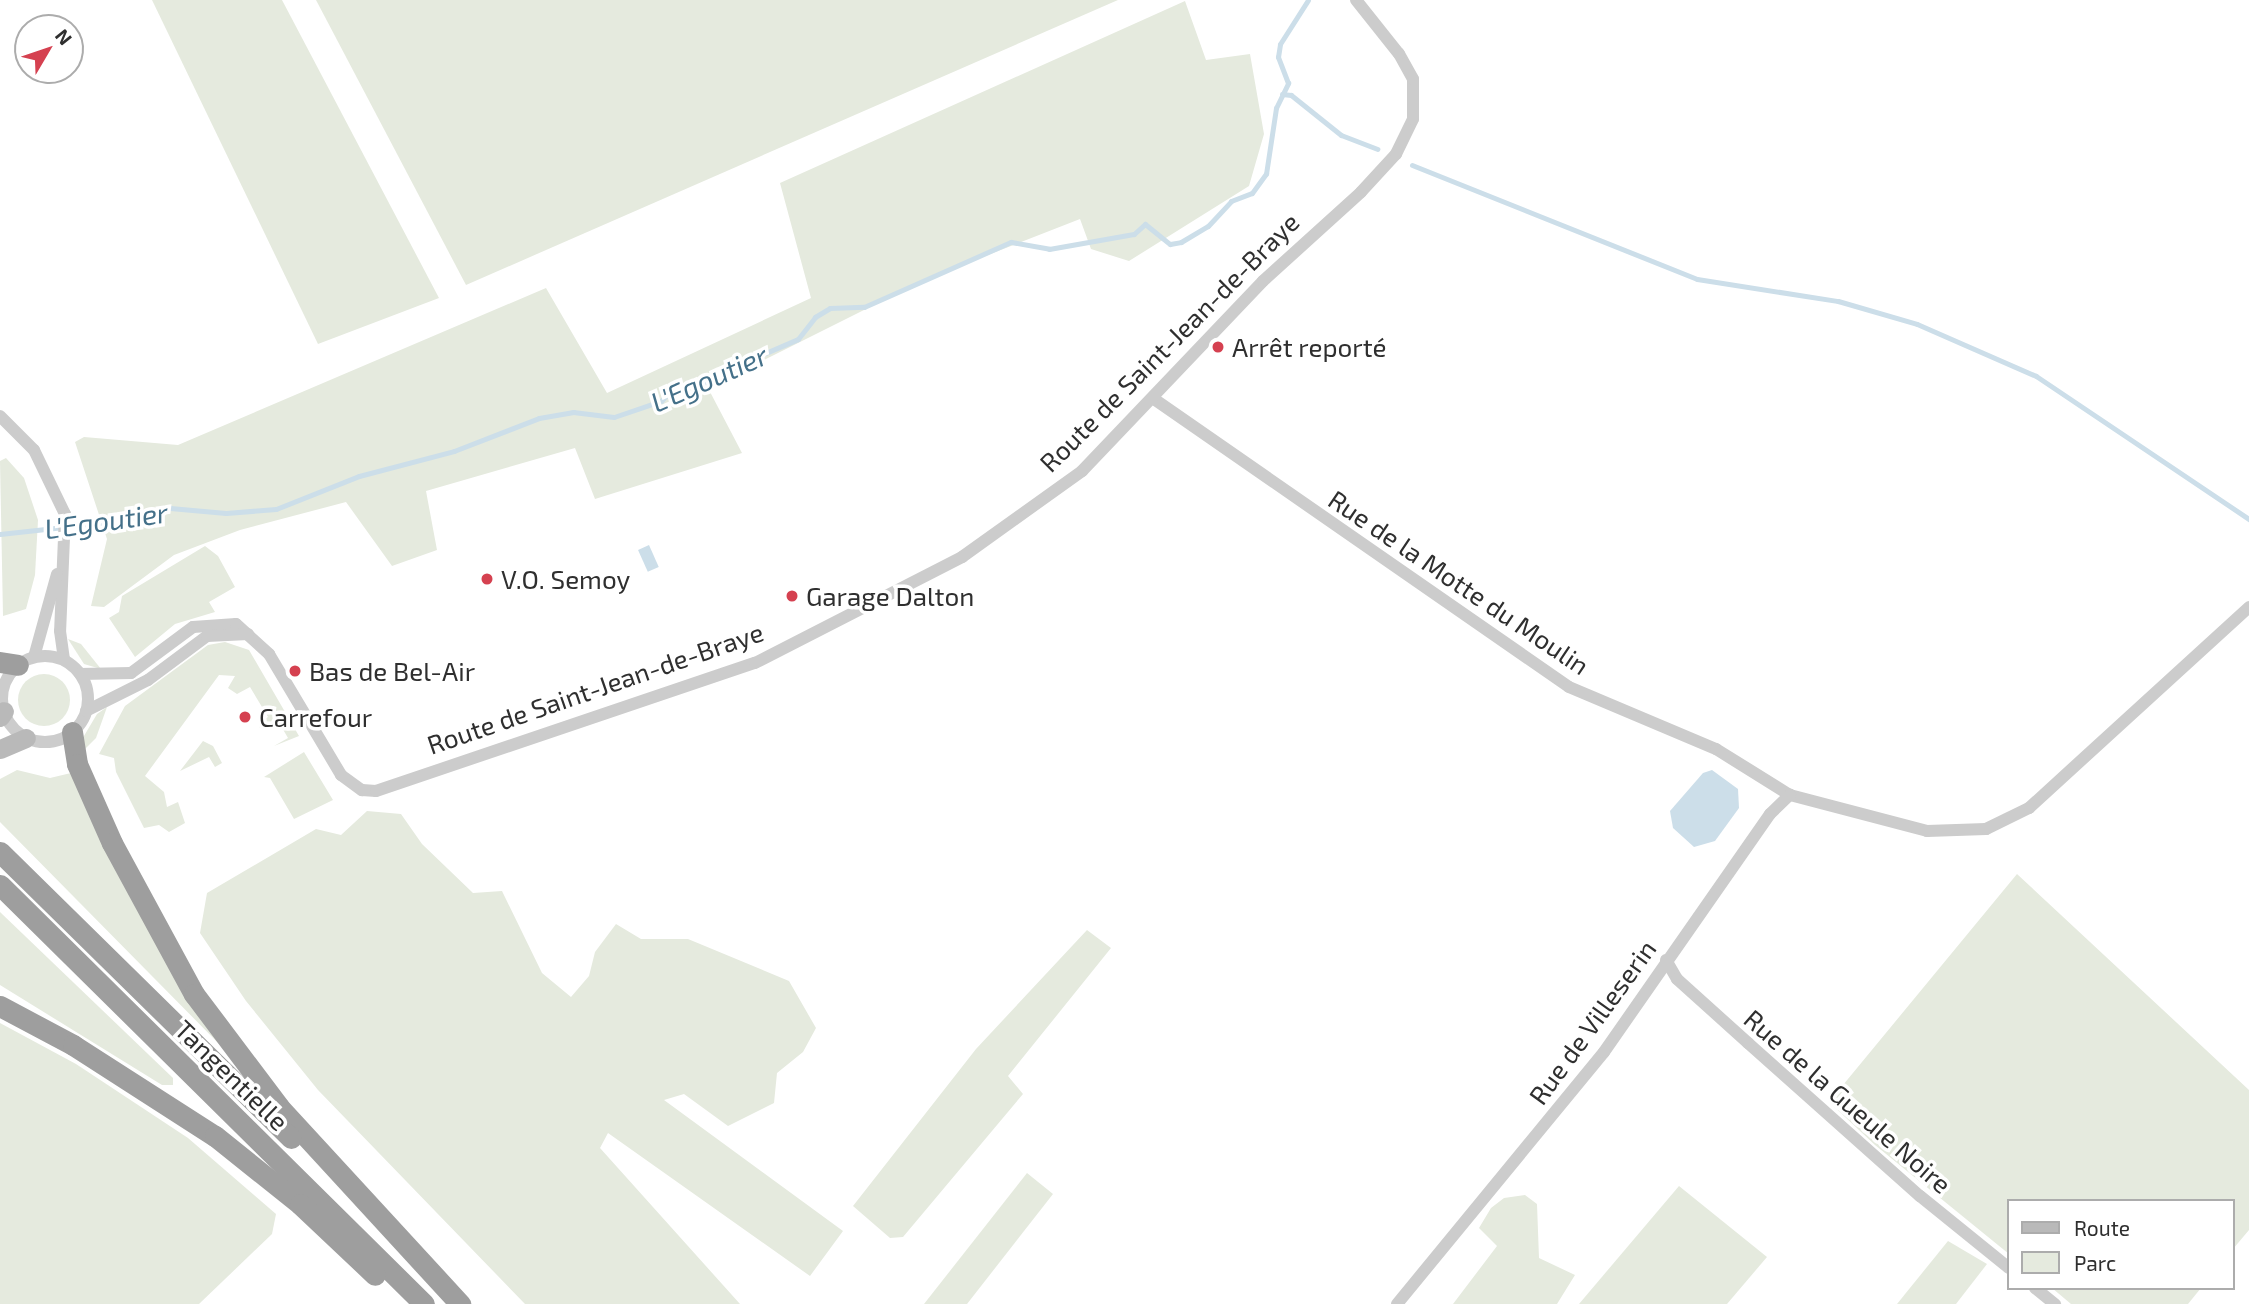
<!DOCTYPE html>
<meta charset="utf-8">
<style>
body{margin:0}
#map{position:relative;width:2249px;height:1304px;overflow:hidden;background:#fff;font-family:"Exo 2",sans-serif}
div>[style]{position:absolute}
.green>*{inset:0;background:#e5eade}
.round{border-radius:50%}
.water>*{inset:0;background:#ccdee9;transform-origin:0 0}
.stream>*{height:5px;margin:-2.5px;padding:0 2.5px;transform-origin:2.5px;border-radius:2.5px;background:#ccdee9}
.minor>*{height:12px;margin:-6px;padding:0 6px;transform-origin:6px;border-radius:6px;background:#ccc}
.minor>.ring{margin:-6px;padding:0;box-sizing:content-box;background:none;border:12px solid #ccc;border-radius:50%}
.secondary>*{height:19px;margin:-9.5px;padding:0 9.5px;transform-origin:9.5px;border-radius:9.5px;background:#b9b9b9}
.trunk>*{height:21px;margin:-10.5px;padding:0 10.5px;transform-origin:10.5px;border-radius:10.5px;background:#9e9e9e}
.dots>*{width:19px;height:19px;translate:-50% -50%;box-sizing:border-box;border:4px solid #fff;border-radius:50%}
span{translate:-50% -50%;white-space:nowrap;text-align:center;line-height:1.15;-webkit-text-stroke:7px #fff;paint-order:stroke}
.street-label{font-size:26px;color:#2f2f2f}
.poi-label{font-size:26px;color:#2f2f2f}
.left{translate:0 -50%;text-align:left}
.water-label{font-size:28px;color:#447089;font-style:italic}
.legend{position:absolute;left:2007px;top:1199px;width:228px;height:91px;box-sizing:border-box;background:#fff;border:2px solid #acacac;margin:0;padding:9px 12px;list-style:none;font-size:21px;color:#2f2f2f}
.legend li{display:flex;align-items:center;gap:14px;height:35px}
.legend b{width:35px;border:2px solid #acacac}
.north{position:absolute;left:14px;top:14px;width:70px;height:70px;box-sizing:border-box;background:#fff;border:2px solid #acacac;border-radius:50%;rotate:51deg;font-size:19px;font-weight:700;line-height:28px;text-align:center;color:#2f2f2f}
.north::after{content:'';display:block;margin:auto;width:24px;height:32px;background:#d54150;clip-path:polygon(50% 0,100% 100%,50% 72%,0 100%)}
</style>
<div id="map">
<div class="green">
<div style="clip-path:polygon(152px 0,282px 0,439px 298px,318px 344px)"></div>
<div style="clip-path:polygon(316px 0,1118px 0,466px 285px)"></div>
<div style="clip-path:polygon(1185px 1px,1206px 60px,1250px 54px,1264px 134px,1249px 186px,1129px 261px,1091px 249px,1080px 219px,924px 280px,708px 388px,742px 453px,595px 499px,575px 448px,426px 491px,437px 550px,392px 566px,346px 502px,240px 530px,174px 555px,104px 607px,91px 606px,107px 539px,75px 442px,84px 437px,178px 445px,546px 288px,607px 393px,811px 298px,780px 183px)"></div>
<div style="clip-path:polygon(6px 458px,24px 478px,38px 520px,35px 575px,26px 609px,3px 616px,0 461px)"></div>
<div style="clip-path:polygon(205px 546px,218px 556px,235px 587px,209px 602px,215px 612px,175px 624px,135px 657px,109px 618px,119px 612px,122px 596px)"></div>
<div style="clip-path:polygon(68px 639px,81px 644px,101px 669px,84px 664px)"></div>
<div style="clip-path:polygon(225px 642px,249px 650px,299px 736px,274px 746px,288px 738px,277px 719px,260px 728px,258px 723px,268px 717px,250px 687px,237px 694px,228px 688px,235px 676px,219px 675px,145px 776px,164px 792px,167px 807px,178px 802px,185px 823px,169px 832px,159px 825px,144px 828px,116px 772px,114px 758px,99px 754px,125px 706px,208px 645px)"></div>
<div class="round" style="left:18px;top:674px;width:52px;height:52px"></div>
<div style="clip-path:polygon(107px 707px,96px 738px,85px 749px,81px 741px,97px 714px)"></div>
<div style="clip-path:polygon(203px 741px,213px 746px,222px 763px,215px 767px,209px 757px,180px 771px)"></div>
<div style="clip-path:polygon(304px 752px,333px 800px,294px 819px,270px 778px,264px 777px)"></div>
<div style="clip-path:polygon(17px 770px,50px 778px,71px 773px,226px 1051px,0 822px,0 779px)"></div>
<div style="clip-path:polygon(367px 811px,401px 814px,422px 844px,473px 893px,502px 891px,542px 973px,571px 997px,589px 976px,595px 952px,616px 924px,641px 939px,688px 939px,789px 981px,816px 1028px,803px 1052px,777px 1073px,774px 1103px,728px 1126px,684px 1094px,664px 1100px,843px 1231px,810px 1276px,608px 1133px,600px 1148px,740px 1304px,525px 1304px,318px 1090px,246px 1001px,200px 933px,207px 893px,316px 829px,341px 835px)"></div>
<div style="clip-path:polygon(2017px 874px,2249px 1090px,2249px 1230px,2233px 1249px,2233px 1201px,2009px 1201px,2009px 1254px,1875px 1145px,1829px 1102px)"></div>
<div style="clip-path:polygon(0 912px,173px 1078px,173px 1085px,162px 1085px,0 985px)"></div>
<div style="clip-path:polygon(1087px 930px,1111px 948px,1008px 1076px,1023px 1094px,903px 1237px,890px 1238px,853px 1206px,976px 1049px)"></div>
<div style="clip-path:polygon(0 1023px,76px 1064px,188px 1138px,276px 1214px,272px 1234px,199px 1304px,0 1304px)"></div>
<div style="clip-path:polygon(1027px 1173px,1053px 1194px,967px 1304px,924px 1304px)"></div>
<div style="clip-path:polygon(1679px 1186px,1767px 1257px,1727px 1304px,1579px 1304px)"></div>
<div style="clip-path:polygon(1525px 1195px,1537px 1204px,1539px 1258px,1575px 1275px,1557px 1304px,1453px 1304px,1497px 1246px,1479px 1228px,1491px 1208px,1504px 1198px)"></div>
<div style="clip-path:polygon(1948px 1241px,1987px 1264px,1956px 1304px,1897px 1304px)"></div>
<div style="clip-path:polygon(2052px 1288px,2201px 1288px,2188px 1304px,2071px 1304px)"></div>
</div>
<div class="water">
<div style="left:649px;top:545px;width:24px;height:12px;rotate:66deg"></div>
<div style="clip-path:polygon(1712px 770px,1738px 789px,1739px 808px,1715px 841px,1694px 847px,1673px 828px,1670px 811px,1703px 773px)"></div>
</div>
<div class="stream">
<div style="left:1282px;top:94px;width:9px;rotate:6deg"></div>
<div style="left:1291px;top:95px;width:64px;rotate:38.7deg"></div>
<div style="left:1341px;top:135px;width:39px;rotate:21deg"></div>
<div style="left:1412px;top:165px;width:307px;rotate:21.8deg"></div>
<div style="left:1697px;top:279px;width:143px;rotate:8.9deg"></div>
<div style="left:1838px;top:301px;width:82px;rotate:16.2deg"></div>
<div style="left:1917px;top:324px;width:130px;rotate:23.6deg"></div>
<div style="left:2036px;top:376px;width:257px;rotate:33.9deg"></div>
<div style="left:0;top:534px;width:128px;rotate:-6.3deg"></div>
<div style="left:127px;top:520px;width:45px;rotate:-15.6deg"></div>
<div style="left:170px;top:508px;width:56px;rotate:5.1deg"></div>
<div style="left:226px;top:513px;width:50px;rotate:-4.6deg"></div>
<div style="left:276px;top:509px;width:89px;rotate:-21.7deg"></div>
<div style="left:359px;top:476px;width:98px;rotate:-14.7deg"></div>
<div style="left:454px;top:451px;width:91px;rotate:-21.2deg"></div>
<div style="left:539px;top:418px;width:35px;rotate:-10deg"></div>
<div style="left:573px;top:412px;width:41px;rotate:7deg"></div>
<div style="left:614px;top:417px;width:50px;rotate:-18.8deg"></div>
<div style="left:661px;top:401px;width:19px;rotate:-47deg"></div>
<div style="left:674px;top:387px;width:45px;rotate:-9deg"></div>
<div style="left:718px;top:380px;width:27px;rotate:-36deg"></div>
<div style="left:740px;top:364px;width:63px;rotate:-23.3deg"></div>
<div style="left:798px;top:339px;width:28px;rotate:-52deg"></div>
<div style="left:815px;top:317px;width:17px;rotate:-31deg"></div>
<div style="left:830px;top:308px;width:34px;rotate:-2deg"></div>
<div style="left:864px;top:307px;width:161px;rotate:-23.9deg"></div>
<div style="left:1011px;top:242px;width:39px;rotate:10deg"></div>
<div style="left:1049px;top:249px;width:86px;rotate:-10deg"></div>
<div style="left:1134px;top:234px;width:15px;rotate:-42deg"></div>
<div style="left:1145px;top:224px;width:32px;rotate:39deg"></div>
<div style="left:1170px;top:244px;width:11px;rotate:-10deg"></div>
<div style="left:1181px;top:242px;width:31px;rotate:-31deg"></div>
<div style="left:1208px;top:226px;width:34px;rotate:-47deg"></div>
<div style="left:1231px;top:201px;width:22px;rotate:-21deg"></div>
<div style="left:1252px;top:193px;width:24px;rotate:-54deg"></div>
<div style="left:1266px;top:174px;width:67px;rotate:-81.4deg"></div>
<div style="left:1276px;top:108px;width:28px;rotate:-64deg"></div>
<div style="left:1288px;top:83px;width:28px;rotate:-111deg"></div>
<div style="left:1278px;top:57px;width:13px;rotate:-81deg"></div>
<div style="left:1280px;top:44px;width:52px;rotate:-57.5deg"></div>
</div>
<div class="minor">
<div style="left:1154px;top:399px;width:505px;rotate:34.76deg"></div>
<div style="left:1569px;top:687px;width:160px;rotate:22.9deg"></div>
<div style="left:1716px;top:749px;width:87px;rotate:31.9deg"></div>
<div style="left:1790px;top:795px;width:142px;rotate:14.7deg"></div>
<div style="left:1927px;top:831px;width:59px;rotate:-1.9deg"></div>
<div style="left:1986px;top:829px;width:48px;rotate:-26deg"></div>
<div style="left:2029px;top:808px;width:298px;rotate:-42.4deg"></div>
<div style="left:0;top:416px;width:48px;rotate:45deg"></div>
<div style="left:34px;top:450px;width:71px;rotate:64.2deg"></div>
<div style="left:65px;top:514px;width:117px;rotate:92.4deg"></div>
<div style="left:60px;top:631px;width:29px;rotate:82deg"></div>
<div class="ring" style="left:2px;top:656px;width:74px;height:74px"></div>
<div style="left:34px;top:657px;width:86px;rotate:-74.5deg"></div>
<div style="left:80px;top:674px;width:51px;rotate:-1.1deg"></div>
<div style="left:131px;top:673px;width:77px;rotate:-36.6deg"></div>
<div style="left:193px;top:627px;width:43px;rotate:-4deg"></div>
<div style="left:236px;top:624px;width:45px;rotate:42.3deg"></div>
<div style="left:269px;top:654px;width:141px;rotate:59.2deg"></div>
<div style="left:341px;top:775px;width:26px;rotate:36deg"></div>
<div style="left:362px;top:790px;width:14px;rotate:4deg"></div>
<div style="left:376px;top:791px;width:400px;rotate:-18.7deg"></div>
<div style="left:755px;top:663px;width:233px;rotate:-27.1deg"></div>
<div style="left:962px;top:557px;width:148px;rotate:-35.6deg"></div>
<div style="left:1082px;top:471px;width:262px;rotate:-46.4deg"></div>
<div style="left:1263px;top:281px;width:132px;rotate:-42.2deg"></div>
<div style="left:1361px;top:192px;width:52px;rotate:-47.4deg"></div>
<div style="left:1396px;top:154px;width:39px;rotate:-64deg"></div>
<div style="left:1413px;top:119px;width:40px;rotate:-90deg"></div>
<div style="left:1413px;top:79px;width:29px;rotate:-119deg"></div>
<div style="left:1399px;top:54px;width:69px;rotate:-128.5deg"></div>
<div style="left:86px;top:711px;width:69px;rotate:-26.6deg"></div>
<div style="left:148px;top:680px;width:74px;rotate:-36.7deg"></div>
<div style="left:207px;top:636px;width:41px;rotate:-2.8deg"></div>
<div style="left:1666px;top:960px;width:22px;rotate:60deg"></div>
<div style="left:1677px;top:979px;width:96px;rotate:42deg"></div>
<div style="left:1748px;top:1043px;width:230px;rotate:41.7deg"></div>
<div style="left:1920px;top:1196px;width:114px;rotate:39deg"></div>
<div style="left:2035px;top:1288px;width:26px;rotate:39deg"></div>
<div style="left:1397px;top:1304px;width:326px;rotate:-50.6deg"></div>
<div style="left:1604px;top:1052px;width:290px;rotate:-55.1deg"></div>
<div style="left:1770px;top:814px;width:28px;rotate:-44deg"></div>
</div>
<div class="secondary">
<div style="left:0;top:717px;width:7px;rotate:-56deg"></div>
<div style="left:0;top:749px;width:28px;rotate:-23deg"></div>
</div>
<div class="trunk">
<div style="left:0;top:662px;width:18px;rotate:9deg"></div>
<div style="left:72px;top:732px;width:32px;rotate:81deg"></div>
<div style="left:77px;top:764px;width:86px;rotate:66.1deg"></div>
<div style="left:112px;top:843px;width:172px;rotate:61.5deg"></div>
<div style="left:194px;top:994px;width:141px;rotate:53deg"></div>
<div style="left:279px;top:1107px;width:268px;rotate:47.4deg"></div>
<div style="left:0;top:852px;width:408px;rotate:44.5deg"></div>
<div style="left:0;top:885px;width:596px;rotate:44.66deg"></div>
<div style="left:0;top:1006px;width:83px;rotate:28.1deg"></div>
<div style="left:73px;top:1045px;width:169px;rotate:32.7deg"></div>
<div style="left:215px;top:1136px;width:109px;rotate:38.7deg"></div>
<div style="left:300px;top:1204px;width:103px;rotate:43.4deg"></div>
</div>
<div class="dots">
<div style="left:1218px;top:347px;background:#d54150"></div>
<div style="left:487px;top:579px;background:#d54150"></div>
<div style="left:792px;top:596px;background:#d54150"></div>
<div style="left:295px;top:671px;background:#d54150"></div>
<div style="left:245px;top:717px;background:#d54150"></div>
</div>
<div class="street-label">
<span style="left:1169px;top:342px;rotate:-45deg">Route de Saint-Jean-de-Braye</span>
<span style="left:1459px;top:582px;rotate:34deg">Rue de la Motte du Moulin</span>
<span style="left:595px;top:688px;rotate:-19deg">Route de Saint-Jean-de-Braye</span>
<span style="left:1592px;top:1022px;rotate:-54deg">Rue de Villeserin</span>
<span style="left:232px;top:1075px;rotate:44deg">Tangentielle</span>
<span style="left:1848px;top:1101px;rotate:41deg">Rue de la Gueule Noire</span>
</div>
<div class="poi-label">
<span class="left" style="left:1232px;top:347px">Arrêt reporté</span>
<span class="left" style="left:501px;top:579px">V.O. Semoy</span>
<span class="left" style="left:806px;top:596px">Garage Dalton</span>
<span class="left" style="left:309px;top:671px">Bas de Bel-Air</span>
<span class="left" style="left:259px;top:717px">Carrefour</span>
</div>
<div class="water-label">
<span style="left:709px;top:378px;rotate:-24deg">L'Egoutier</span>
<span style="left:106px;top:520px;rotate:-8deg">L'Egoutier</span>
</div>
<ul class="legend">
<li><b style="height:9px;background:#b9b9b9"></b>Route</li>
<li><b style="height:19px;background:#e5eade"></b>Parc</li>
</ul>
<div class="north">N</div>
</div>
